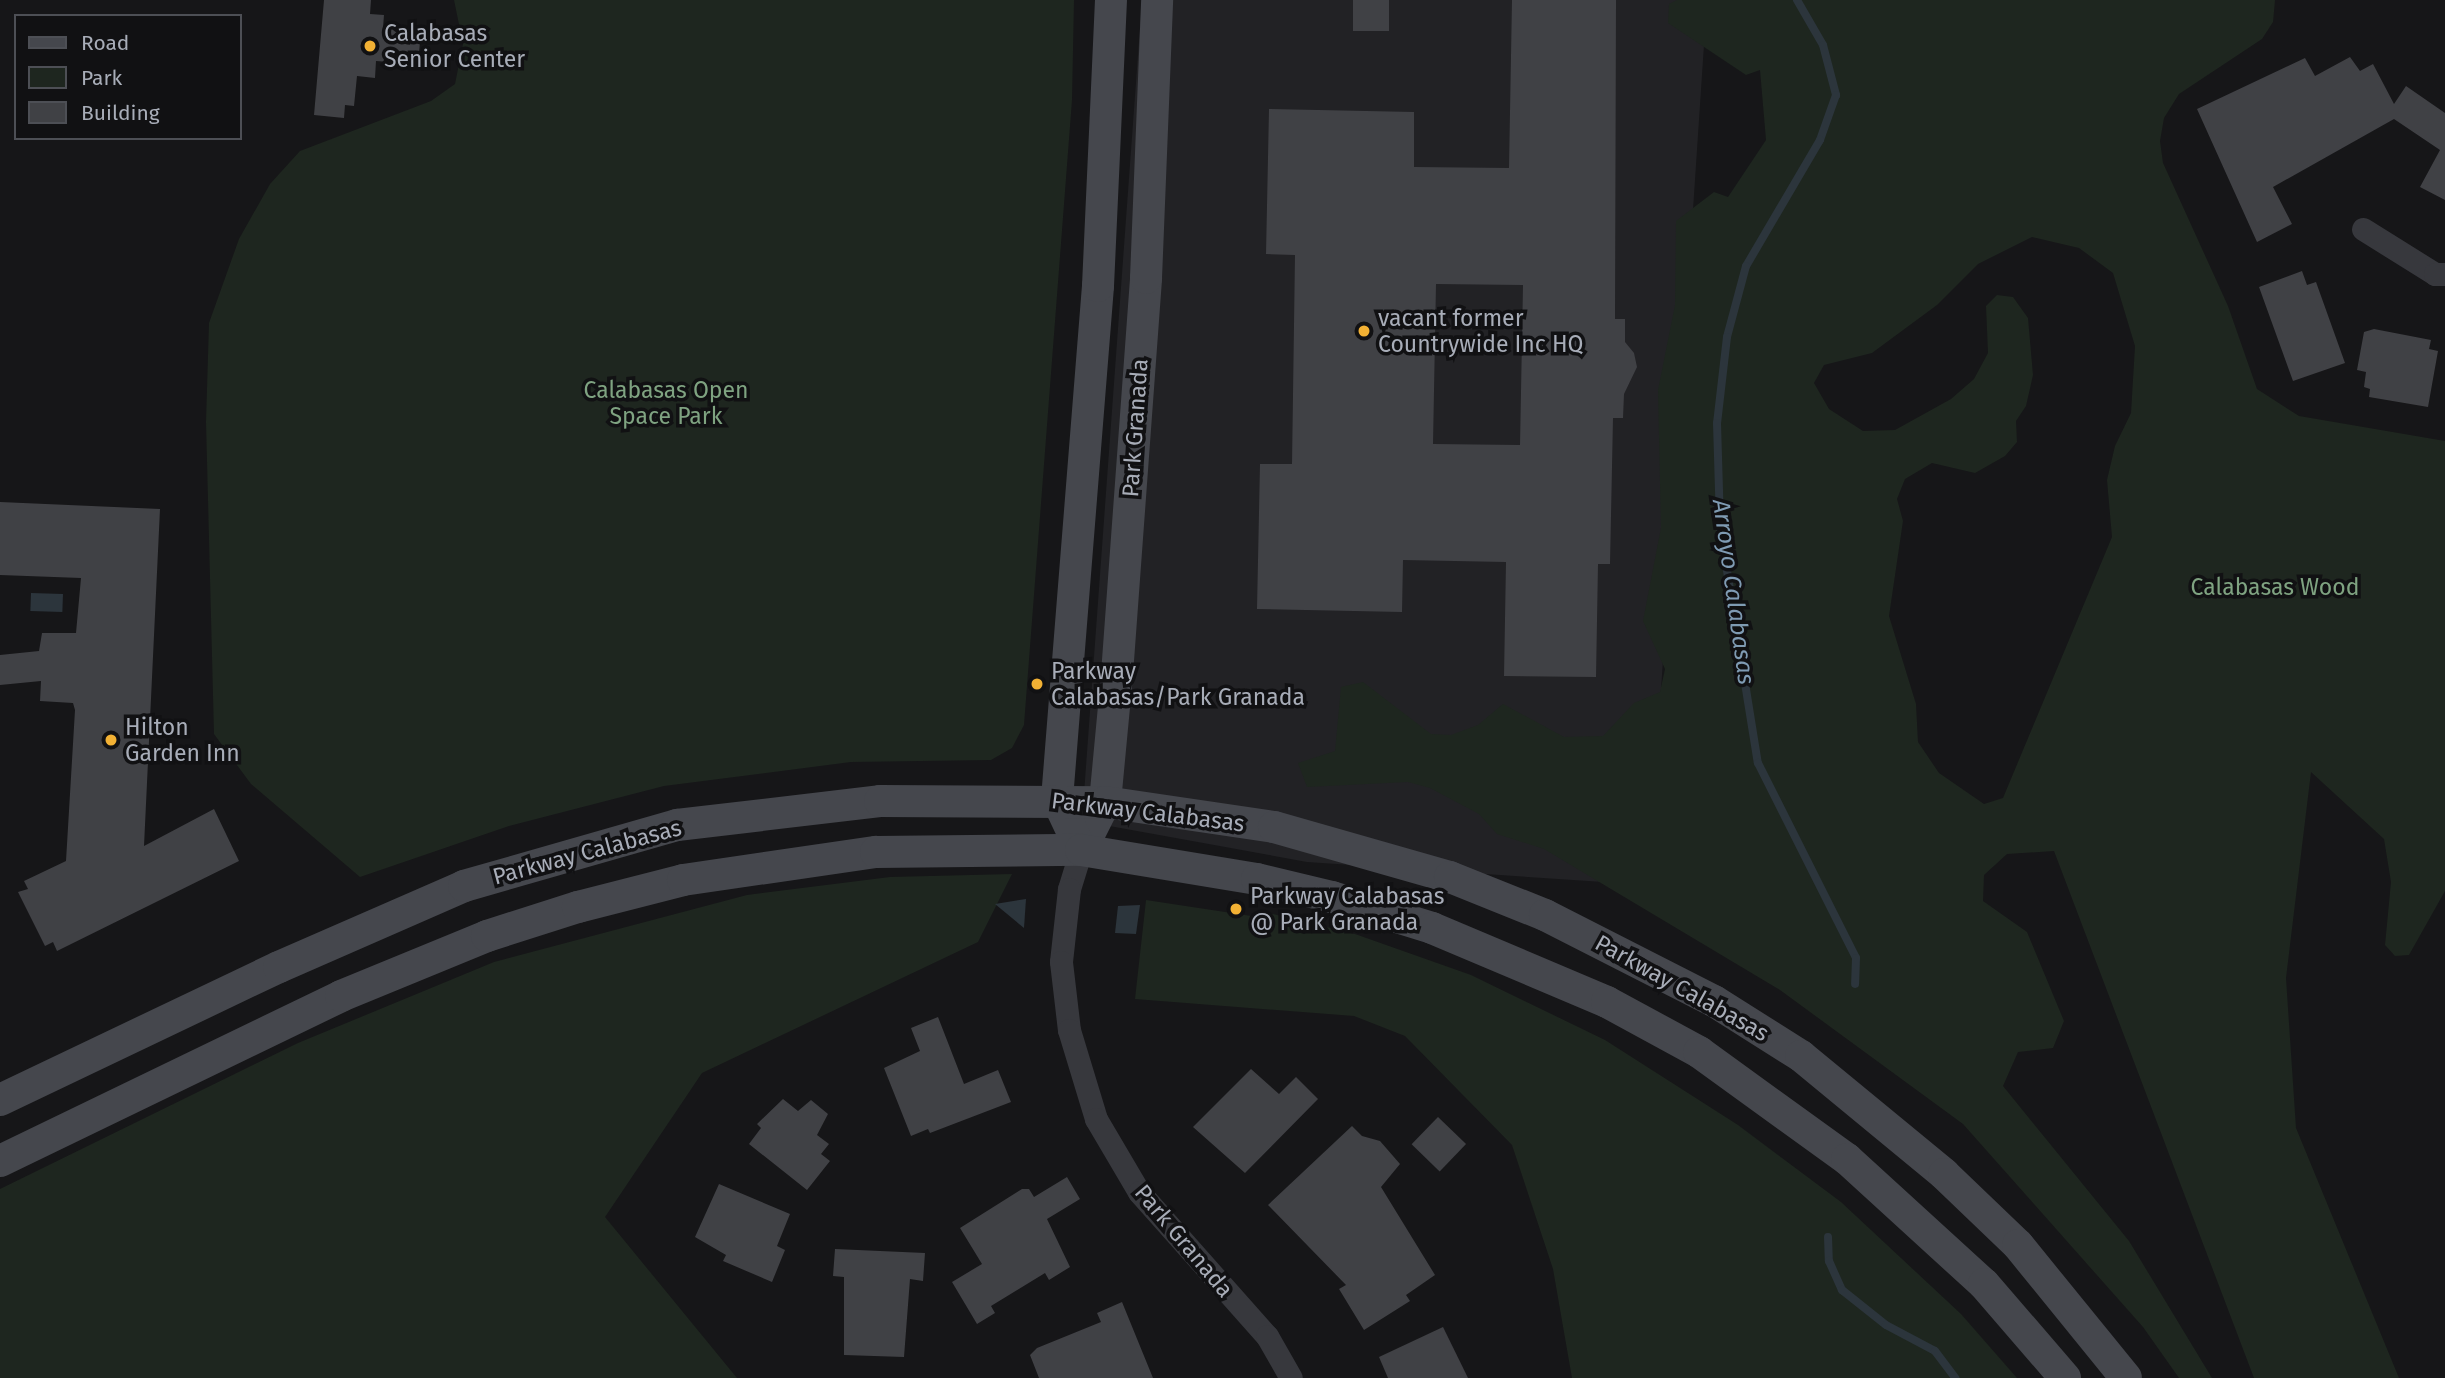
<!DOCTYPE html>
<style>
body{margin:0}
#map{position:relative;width:2445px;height:1378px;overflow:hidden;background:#161618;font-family:"Fira Sans",sans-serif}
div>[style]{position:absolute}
.built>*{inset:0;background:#222225}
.green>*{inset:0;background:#1e261f}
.water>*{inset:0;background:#2c353c;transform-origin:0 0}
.stream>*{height:8px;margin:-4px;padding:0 4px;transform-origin:4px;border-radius:4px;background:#2c353c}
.building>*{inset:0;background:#404145;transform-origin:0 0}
.street>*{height:23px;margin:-11.5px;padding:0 11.5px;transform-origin:11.5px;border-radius:11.5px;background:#37383d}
.secondary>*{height:32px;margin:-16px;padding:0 16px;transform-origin:16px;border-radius:16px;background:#45474d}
.dots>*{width:19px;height:19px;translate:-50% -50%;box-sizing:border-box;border:4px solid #111113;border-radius:50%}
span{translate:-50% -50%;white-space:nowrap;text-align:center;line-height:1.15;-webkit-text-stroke:7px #111113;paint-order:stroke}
.poi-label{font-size:23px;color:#a8adb8}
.left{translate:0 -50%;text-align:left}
.park-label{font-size:23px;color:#7fa381}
.street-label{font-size:23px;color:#a8adb8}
.water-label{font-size:24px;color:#7f9bb3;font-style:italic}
.legend{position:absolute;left:14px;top:14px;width:228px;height:126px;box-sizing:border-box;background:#111113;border:2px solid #4d4f55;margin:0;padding:9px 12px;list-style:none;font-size:21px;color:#a8adb8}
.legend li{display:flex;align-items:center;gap:14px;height:35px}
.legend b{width:35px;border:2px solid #4d4f55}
</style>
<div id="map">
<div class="built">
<div style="clip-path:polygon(1142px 0,1707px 0,1648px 885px,1307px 862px,1082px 821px)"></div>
</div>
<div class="green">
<div style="clip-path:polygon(454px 0,1074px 0,1072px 100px,1024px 725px,1012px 748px,991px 760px,851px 762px,664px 786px,509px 826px,360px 877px,251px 784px,214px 734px,206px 422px,209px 323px,239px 239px,270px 184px,300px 151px,431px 101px,455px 84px,463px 44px)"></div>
<div style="clip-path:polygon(evenodd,1677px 0,2275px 0,2273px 22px,2262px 39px,2179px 94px,2164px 118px,2160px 141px,2163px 163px,2228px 306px,2257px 389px,2299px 416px,2445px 441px,2445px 891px,2409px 955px,2395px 956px,2385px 945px,2391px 882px,2384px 839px,2311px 772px,2286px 978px,2296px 1128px,2399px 1378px,2254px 1378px,2054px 851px,2007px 854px,1984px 875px,1983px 901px,2027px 932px,2064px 1021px,2053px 1048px,2018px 1052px,2003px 1086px,2129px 1241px,2212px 1378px,2179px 1378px,2143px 1327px,1963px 1124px,1780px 990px,1544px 849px,1497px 834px,1479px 814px,1430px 788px,1408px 782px,1307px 787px,1298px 763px,1335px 751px,1341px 687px,1363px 682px,1431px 734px,1451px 735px,1478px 725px,1503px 704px,1564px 737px,1603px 736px,1634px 703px,1660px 692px,1665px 669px,1643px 621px,1661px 528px,1658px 390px,1675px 305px,1676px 221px,1714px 192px,1728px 197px,1766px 140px,1760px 70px,1746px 75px,1668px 23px,1669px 4px,1677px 0,2032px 237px,2079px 248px,2113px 273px,2135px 346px,2131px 413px,2115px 446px,2107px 480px,2112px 537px,2003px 798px,1984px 804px,1939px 773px,1918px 742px,1916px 704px,1889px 616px,1903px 521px,1897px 499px,1905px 479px,1932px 463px,1975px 473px,2005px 456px,2017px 442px,2016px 421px,2026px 406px,2033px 375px,2028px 318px,2013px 297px,1997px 295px,1986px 306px,1988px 353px,1974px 379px,1951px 399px,1895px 430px,1863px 431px,1829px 409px,1814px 383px,1824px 365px,1872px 353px,1937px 305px,1978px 264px,2032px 237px)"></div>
<div style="clip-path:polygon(1012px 874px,978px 942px,702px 1073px,605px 1217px,737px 1378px,0 1378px,0 1189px,298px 1043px,494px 962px,747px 895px,890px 877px)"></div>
<div style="clip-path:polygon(1146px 900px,1258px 917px,1261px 911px,1355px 934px,1471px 975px,1605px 1040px,1738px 1125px,1841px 1202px,1961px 1314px,2017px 1378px,1572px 1378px,1553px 1269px,1512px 1145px,1405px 1036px,1354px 1016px,1135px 999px)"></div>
</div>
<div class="water">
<div style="left:31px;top:593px;width:32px;height:18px;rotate:2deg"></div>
<div style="clip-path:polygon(1026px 899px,1024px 928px,995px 904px)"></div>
<div style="clip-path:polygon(1140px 905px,1136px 934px,1115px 933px,1118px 906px)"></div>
</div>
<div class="stream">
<div style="left:1797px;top:0;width:52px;rotate:60deg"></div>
<div style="left:1823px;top:45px;width:52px;rotate:75.4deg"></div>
<div style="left:1836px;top:95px;width:48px;rotate:109.6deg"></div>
<div style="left:1820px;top:140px;width:146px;rotate:120.4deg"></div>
<div style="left:1746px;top:266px;width:73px;rotate:105deg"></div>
<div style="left:1727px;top:337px;width:87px;rotate:96.6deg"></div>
<div style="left:1717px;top:423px;width:104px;rotate:88.3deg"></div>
<div style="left:1720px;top:527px;width:239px;rotate:80.9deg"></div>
<div style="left:1758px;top:763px;width:218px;rotate:63.3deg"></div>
<div style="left:1856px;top:958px;width:26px;rotate:92deg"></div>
<div style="left:1828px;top:1237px;width:24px;rotate:88deg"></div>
<div style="left:1829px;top:1261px;width:32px;rotate:66deg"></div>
<div style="left:1842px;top:1290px;width:56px;rotate:38.5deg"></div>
<div style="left:1886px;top:1325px;width:55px;rotate:28deg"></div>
<div style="left:1935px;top:1351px;width:34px;rotate:53deg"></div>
</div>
<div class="building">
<div style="clip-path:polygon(324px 0,371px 0,370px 14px,384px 15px,383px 28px,421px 31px,418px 64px,376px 61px,375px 78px,357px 76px,354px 106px,345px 105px,344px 118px,314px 115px)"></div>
<div style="left:1353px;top:0;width:36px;height:31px"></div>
<div style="clip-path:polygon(evenodd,1512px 0,1616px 0,1615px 319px,1625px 319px,1625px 342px,1634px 353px,1637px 367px,1624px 394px,1623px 418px,1613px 418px,1610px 564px,1598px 564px,1596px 677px,1504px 676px,1506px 562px,1403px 560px,1402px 612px,1257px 609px,1260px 464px,1292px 464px,1295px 255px,1266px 254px,1269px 109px,1414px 112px,1414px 167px,1509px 168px,1512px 0,1436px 284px,1523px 285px,1520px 445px,1433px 444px,1436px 284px)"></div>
<div style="clip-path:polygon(2350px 57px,2360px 71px,2373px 64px,2394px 104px,2406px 86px,2445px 113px,2445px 200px,2420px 187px,2440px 150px,2394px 119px,2273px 187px,2292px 224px,2257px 242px,2197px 109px,2305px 58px,2315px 76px)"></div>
<div style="clip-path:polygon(2302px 271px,2307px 285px,2316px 282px,2345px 363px,2293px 381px,2259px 287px)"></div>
<div style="clip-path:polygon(2374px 329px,2431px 340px,2429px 349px,2438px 351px,2428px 407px,2369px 397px,2370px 389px,2364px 387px,2366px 372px,2357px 370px,2364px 332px)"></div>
<div style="clip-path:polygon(0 502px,160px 509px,144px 846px,214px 809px,239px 861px,57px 951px,53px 942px,45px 946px,18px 892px,28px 889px,24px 881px,66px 861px,75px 710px,73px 703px,40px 701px,41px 681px,0 685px,0 655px,39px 651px,42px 633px,76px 633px,81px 578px,0 575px)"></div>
<div style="clip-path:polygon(938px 1017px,964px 1084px,998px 1070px,1011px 1102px,930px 1133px,928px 1129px,911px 1136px,884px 1068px,920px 1051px,911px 1028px)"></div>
<div style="clip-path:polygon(1251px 1069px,1279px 1094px,1296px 1077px,1318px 1099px,1245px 1173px,1193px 1127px)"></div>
<div style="clip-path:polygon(783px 1099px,798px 1111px,811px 1100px,828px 1114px,817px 1135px,829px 1144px,821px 1154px,830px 1161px,807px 1190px,749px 1144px,761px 1128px,757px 1124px)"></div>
<div style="left:1438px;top:1117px;width:39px;height:38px;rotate:44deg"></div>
<div style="clip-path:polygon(1352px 1126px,1362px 1136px,1380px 1141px,1400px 1164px,1381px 1187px,1435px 1275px,1406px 1295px,1410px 1301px,1364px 1330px,1339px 1289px,1346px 1285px,1268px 1205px)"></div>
<div style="clip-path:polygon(1067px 1177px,1080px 1199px,1047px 1219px,1070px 1267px,1049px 1280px,1045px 1273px,991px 1306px,995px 1313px,977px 1324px,952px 1282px,982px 1264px,960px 1228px,1022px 1189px,1029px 1189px,1034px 1197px)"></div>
<div style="clip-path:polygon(719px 1184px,790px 1214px,777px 1246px,785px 1250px,772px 1282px,723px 1261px,726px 1255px,695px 1237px)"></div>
<div style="clip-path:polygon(835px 1249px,925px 1253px,923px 1281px,910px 1279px,904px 1357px,844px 1355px,844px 1277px,833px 1276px)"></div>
<div style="clip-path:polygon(1122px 1302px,1153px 1378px,1039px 1378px,1030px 1355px,1037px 1348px,1101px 1322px,1097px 1313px)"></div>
<div style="clip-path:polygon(1443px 1327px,1468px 1378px,1388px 1378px,1379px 1357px)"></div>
</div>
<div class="street">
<div style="left:2363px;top:229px;width:85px;rotate:32deg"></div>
<div style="left:2435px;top:274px;width:10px"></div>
<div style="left:1081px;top:850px;width:41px;rotate:107.1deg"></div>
<div style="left:1069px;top:889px;width:73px;rotate:96.3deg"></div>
<div style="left:1061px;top:962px;width:68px;rotate:83.3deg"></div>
<div style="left:1069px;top:1030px;width:93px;rotate:73.1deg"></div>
<div style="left:1096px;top:1119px;width:85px;rotate:59.5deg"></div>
<div style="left:1139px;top:1192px;width:193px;rotate:48.4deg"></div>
<div style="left:1267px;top:1336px;width:48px;rotate:60.3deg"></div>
</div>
<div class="secondary">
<div style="left:1081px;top:850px;width:54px;rotate:-63.4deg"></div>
<div style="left:1105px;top:802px;width:129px;rotate:-84.6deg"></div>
<div style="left:1117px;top:674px;width:397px;rotate:-85.8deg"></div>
<div style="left:1146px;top:278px;width:278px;rotate:-87.7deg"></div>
<div style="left:1081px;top:850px;width:56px;rotate:-115.2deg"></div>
<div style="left:1057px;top:799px;width:515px;rotate:-85.43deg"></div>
<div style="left:1098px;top:286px;width:286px;rotate:-87.4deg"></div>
<div style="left:0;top:1100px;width:309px;rotate:-25.5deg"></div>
<div style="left:279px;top:967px;width:202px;rotate:-23.6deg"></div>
<div style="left:464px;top:886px;width:222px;rotate:-16deg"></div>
<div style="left:677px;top:825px;width:204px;rotate:-6.7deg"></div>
<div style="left:880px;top:801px;width:225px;rotate:0.3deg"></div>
<div style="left:1105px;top:802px;width:171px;rotate:8.4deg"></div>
<div style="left:1274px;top:827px;width:183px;rotate:15.9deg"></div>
<div style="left:1450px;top:877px;width:102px;rotate:21.8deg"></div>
<div style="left:1545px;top:915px;width:190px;rotate:27deg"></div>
<div style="left:1714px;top:1001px;width:103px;rotate:32.3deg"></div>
<div style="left:1801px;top:1056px;width:185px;rotate:39.5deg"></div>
<div style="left:1944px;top:1174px;width:103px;rotate:43.8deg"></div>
<div style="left:2018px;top:1245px;width:171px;rotate:50.9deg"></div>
<div style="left:0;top:1161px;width:379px;rotate:-25.8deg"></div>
<div style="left:341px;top:996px;width:158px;rotate:-22.3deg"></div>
<div style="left:487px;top:936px;width:96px;rotate:-17.7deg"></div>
<div style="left:578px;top:907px;width:108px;rotate:-14.4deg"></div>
<div style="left:683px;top:880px;width:195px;rotate:-8.3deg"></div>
<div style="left:876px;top:852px;width:205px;rotate:-0.6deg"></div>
<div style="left:1081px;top:850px;width:178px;rotate:9.4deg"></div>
<div style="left:1257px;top:879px;width:77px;rotate:13.5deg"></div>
<div style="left:1332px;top:897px;width:105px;rotate:17.2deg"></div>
<div style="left:1432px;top:928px;width:190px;rotate:22.9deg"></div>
<div style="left:1607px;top:1002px;width:105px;rotate:28.5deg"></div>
<div style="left:1699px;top:1052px;width:183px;rotate:35.9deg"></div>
<div style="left:1847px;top:1159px;width:185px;rotate:42.4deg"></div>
<div style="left:1984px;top:1284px;width:124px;rotate:49.2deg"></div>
</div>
<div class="dots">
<div style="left:370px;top:46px;background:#f2b134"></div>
<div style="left:1364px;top:331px;background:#f2b134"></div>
<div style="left:1037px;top:684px;background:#f2b134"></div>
<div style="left:111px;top:740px;background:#f2b134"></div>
<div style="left:1236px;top:909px;background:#f2b134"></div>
</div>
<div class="poi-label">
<span class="left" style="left:384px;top:46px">Calabasas<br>Senior Center</span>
<span class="left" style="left:1378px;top:331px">vacant former<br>Countrywide Inc HQ</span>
<span class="left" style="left:1051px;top:684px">Parkway<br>Calabasas/Park Granada</span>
<span class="left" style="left:125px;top:740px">Hilton<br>Garden Inn</span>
<span class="left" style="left:1250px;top:909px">Parkway Calabasas<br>@ Park Granada</span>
</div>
<div class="park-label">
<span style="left:666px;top:403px">Calabasas Open<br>Space Park</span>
<span style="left:2275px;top:587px">Calabasas Wood</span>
</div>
<div class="street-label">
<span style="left:1135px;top:428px;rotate:-86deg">Park Granada</span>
<span style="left:1148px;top:812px;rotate:7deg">Parkway Calabasas</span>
<span style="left:587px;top:852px;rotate:-15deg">Parkway Calabasas</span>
<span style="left:1682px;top:988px;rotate:29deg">Parkway Calabasas</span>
<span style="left:1184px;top:1241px;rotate:50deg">Park Granada</span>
</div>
<div class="water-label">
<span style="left:1733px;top:592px;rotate:82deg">Arroyo Calabasas</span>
</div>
<ul class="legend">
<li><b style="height:9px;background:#45474d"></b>Road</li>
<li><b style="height:19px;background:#1e261f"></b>Park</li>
<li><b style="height:19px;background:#404145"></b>Building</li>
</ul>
</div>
